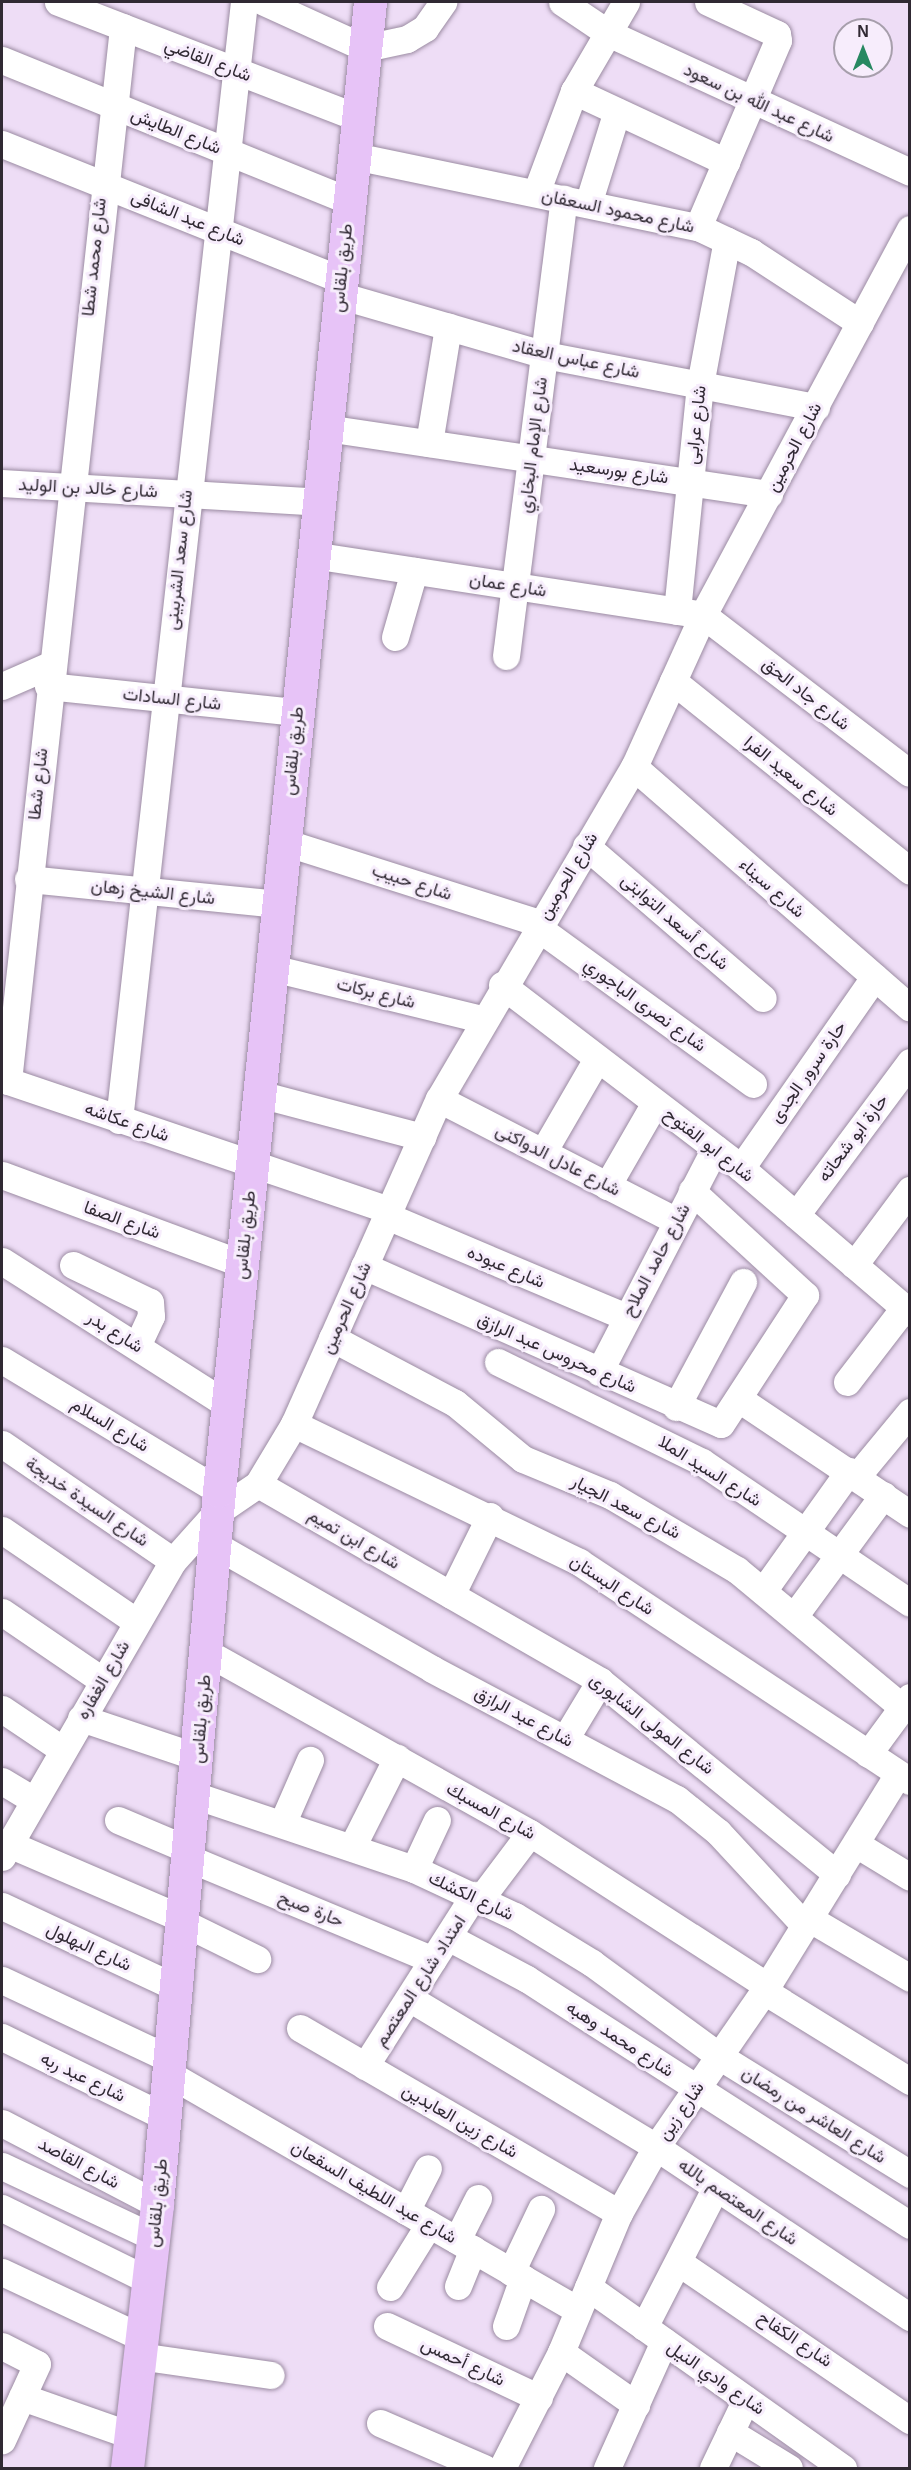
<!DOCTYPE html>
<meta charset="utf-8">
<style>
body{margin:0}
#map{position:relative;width:911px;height:2470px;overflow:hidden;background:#eeddf6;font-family:Arial,Vazirmatn,sans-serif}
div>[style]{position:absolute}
.roads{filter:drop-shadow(0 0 2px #9b8ba2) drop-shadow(0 0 2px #9b8ba2)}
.minor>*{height:27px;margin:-13.5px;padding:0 13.5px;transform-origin:13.5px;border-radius:13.5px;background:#fff}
.major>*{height:33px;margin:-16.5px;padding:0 16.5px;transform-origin:16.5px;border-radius:16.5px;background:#e7c3f7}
span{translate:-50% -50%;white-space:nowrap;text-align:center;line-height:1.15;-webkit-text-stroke:6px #f7edfc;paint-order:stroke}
.street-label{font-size:18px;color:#302933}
.frame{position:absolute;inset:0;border:3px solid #302933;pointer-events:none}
.north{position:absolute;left:833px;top:18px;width:60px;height:60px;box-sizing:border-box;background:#f7edfc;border:2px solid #a79fac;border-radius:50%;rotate:0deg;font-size:16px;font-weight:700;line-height:24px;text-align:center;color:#302933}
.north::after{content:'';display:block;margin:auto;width:21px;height:27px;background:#278861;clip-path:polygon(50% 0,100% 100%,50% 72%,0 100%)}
</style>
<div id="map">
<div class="roads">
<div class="minor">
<div style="left:58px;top:2px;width:322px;rotate:21.1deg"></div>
<div style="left:264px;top:2px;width:111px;rotate:24.5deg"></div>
<div style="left:365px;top:48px;width:43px;rotate:-12.1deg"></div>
<div style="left:407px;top:39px;width:21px;rotate:-31deg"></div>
<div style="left:425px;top:28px;width:32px;rotate:-55deg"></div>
<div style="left:562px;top:2px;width:55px;rotate:34deg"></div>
<div style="left:608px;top:33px;width:332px;rotate:24.7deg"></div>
<div style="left:2px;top:60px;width:375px;rotate:22.1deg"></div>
<div style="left:574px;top:91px;width:168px;rotate:25deg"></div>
<div style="left:2px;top:144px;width:364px;rotate:21.8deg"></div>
<div style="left:354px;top:156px;width:351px;rotate:11.7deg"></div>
<div style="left:698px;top:227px;width:59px;rotate:25.3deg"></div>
<div style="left:751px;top:252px;width:130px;rotate:33.1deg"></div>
<div style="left:536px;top:193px;width:109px;rotate:-69.6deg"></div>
<div style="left:574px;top:91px;width:103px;rotate:-59.7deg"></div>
<div style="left:588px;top:204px;width:97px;rotate:-72.7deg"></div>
<div style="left:698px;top:227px;width:203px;rotate:-66.8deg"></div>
<div style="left:778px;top:40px;width:6px;rotate:-99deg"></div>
<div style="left:777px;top:34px;width:76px;rotate:-155.1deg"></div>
<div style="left:339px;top:295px;width:215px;rotate:16.2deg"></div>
<div style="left:545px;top:355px;width:276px;rotate:10.9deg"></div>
<div style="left:326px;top:428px;width:448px;rotate:8.5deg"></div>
<div style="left:429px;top:443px;width:118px;rotate:-80.7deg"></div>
<div style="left:2px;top:483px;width:317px;rotate:3.4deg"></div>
<div style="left:312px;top:555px;width:396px;rotate:8.7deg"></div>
<div style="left:703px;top:615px;width:260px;rotate:37.4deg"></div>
<div style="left:677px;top:611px;width:227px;rotate:-84.2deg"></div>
<div style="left:700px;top:385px;width:147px;rotate:-79.5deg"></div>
<div style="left:395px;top:637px;width:69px;rotate:-73.9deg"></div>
<div style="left:506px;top:656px;width:461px;rotate:-82.8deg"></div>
<div style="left:673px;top:681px;width:304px;rotate:38.7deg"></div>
<div style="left:2px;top:686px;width:52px;rotate:-23.6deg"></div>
<div style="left:48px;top:686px;width:250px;rotate:6deg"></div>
<div style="left:634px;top:767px;width:366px;rotate:41.1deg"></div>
<div style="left:284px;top:842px;width:269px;rotate:17.6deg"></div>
<div style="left:586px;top:846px;width:233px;rotate:40.7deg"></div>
<div style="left:28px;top:879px;width:251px;rotate:5.7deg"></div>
<div style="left:537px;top:927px;width:267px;rotate:36deg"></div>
<div style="left:272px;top:968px;width:215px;rotate:13.7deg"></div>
<div style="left:502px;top:985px;width:301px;rotate:37.4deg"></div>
<div style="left:741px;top:1168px;width:223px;rotate:40.6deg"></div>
<div style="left:2px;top:1079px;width:410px;rotate:18.7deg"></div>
<div style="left:8px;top:1081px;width:1060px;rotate:-83.77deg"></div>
<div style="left:259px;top:1094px;width:169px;rotate:14.8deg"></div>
<div style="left:439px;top:1099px;width:267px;rotate:27.2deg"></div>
<div style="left:119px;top:1120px;width:1125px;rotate:-83.62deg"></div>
<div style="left:543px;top:1152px;width:108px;rotate:-59.9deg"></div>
<div style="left:741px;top:1168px;width:233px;rotate:-55.1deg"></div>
<div style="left:2px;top:1175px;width:256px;rotate:20.3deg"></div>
<div style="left:607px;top:1186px;width:96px;rotate:-60deg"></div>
<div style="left:796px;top:1215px;width:191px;rotate:-53.3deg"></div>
<div style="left:387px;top:1216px;width:259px;rotate:22.9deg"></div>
<div style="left:2px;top:1261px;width:268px;rotate:32.5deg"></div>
<div style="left:73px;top:1265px;width:85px;rotate:25.7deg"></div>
<div style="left:150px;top:1302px;width:14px;rotate:86deg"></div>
<div style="left:151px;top:1316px;width:33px;rotate:115deg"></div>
<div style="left:854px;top:1265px;width:94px;rotate:-53.3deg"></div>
<div style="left:364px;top:1266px;width:390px;rotate:23.9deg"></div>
<div style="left:721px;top:1424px;width:154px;rotate:-56.9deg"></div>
<div style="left:805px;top:1295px;width:154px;rotate:-137.4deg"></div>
<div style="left:332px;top:1338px;width:139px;rotate:27.9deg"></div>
<div style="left:455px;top:1403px;width:88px;rotate:39.5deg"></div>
<div style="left:523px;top:1459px;width:94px;rotate:22.5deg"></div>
<div style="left:610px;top:1495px;width:147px;rotate:30.6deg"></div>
<div style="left:737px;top:1570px;width:214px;rotate:39.7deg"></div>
<div style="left:2px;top:1360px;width:253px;rotate:31.1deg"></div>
<div style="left:498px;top:1362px;width:227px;rotate:26.1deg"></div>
<div style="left:702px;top:1462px;width:251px;rotate:34.1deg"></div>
<div style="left:599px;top:1372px;width:252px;rotate:-62.6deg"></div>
<div style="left:847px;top:1382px;width:93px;rotate:-52.4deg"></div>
<div style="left:739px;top:1399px;width:206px;rotate:33.9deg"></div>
<div style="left:676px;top:1407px;width:142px;rotate:-61.8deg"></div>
<div style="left:294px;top:1424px;width:317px;rotate:25.8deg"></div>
<div style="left:579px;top:1562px;width:397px;rotate:33.5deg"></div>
<div style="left:2px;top:1444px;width:207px;rotate:34.4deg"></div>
<div style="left:857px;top:1476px;width:83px;rotate:-50.4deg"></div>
<div style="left:258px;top:1484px;width:395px;rotate:29.9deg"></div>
<div style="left:600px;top:1681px;width:306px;rotate:39.2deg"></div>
<div style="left:2px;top:1530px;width:163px;rotate:34.3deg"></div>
<div style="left:215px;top:1545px;width:250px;rotate:29.7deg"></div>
<div style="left:432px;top:1669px;width:277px;rotate:28deg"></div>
<div style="left:677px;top:1799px;width:53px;rotate:38.8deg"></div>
<div style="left:718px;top:1832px;width:128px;rotate:47.2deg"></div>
<div style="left:763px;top:1591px;width:148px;rotate:-54.4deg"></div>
<div style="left:451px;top:1595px;width:88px;rotate:-63.7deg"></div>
<div style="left:2px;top:1612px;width:122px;rotate:34.3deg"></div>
<div style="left:795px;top:1615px;width:149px;rotate:-53.7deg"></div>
<div style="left:206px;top:1652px;width:371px;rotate:29.2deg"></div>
<div style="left:530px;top:1833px;width:282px;rotate:32.8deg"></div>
<div style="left:2px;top:1709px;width:73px;rotate:33.9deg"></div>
<div style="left:81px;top:1718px;width:122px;rotate:18.6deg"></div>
<div style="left:565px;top:1739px;width:68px;rotate:-58.9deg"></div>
<div style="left:868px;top:1754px;width:71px;rotate:-53.6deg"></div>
<div style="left:2px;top:1781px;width:37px;rotate:31deg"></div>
<div style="left:194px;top:1795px;width:232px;rotate:18.6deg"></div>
<div style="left:414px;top:1869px;width:111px;rotate:25deg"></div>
<div style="left:515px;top:1916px;width:90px;rotate:31.4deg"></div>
<div style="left:592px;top:1963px;width:157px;rotate:36.2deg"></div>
<div style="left:719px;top:2056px;width:225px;rotate:31.7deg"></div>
<div style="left:118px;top:1820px;width:77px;rotate:22.9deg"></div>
<div style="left:282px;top:1824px;width:70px;rotate:-66.4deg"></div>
<div style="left:9px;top:1844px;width:189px;rotate:23.3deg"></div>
<div style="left:856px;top:1844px;width:63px;rotate:31.4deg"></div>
<div style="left:352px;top:1847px;width:100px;rotate:-63.2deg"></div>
<div style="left:2px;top:1857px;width:342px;rotate:-60deg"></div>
<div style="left:173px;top:1561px;width:66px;rotate:-48.1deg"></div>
<div style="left:217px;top:1512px;width:50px;rotate:-34.3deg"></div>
<div style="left:258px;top:1484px;width:70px;rotate:-59deg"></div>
<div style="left:294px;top:1424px;width:356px;rotate:-66deg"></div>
<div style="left:439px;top:1099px;width:385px;rotate:-59.6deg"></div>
<div style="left:634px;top:767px;width:167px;rotate:-65.6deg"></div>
<div style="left:703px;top:615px;width:438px;rotate:-61.8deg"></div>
<div style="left:188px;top:1858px;width:265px;rotate:22.6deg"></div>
<div style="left:414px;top:1869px;width:54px;rotate:-64.9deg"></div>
<div style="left:481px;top:1898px;width:81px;rotate:-53deg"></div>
<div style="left:2px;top:1906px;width:193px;rotate:25.1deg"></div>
<div style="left:810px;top:1919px;width:116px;rotate:30.5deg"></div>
<div style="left:182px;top:1922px;width:84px;rotate:26.3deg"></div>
<div style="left:448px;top:1937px;width:89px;rotate:28deg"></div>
<div style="left:527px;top:1979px;width:455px;rotate:32.7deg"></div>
<div style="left:2px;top:1980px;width:186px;rotate:25.2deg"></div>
<div style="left:764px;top:1991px;width:172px;rotate:31.7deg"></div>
<div style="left:409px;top:1998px;width:288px;rotate:31.1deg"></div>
<div style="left:656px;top:2147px;width:306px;rotate:33.8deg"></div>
<div style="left:300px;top:2028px;width:369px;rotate:30.1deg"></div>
<div style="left:2px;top:2037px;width:182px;rotate:26.1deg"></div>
<div style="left:365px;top:2066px;width:203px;rotate:-57.5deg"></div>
<div style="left:169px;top:2074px;width:472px;rotate:30deg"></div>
<div style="left:2px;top:2123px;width:175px;rotate:27.6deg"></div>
<div style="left:2px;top:2166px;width:167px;rotate:25.2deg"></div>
<div style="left:2px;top:2208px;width:163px;rotate:26.3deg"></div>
<div style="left:406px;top:2211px;width:48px;rotate:-62.9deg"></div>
<div style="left:457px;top:2240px;width:47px;rotate:-63.4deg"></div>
<div style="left:678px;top:2262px;width:281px;rotate:34.3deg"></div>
<div style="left:2px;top:2272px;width:153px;rotate:25.1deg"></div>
<div style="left:511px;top:2272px;width:70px;rotate:-64.5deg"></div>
<div style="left:458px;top:2286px;width:40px;rotate:-68deg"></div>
<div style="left:390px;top:2287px;width:74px;rotate:-58.2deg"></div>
<div style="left:588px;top:2287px;width:313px;rotate:35.4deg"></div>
<div style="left:387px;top:2326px;width:168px;rotate:25.3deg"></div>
<div style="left:506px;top:2326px;width:51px;rotate:-70.5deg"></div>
<div style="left:644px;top:2327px;width:157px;rotate:-62.8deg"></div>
<div style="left:2px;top:2346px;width:39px;rotate:27deg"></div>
<div style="left:37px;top:2364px;width:84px;rotate:114.7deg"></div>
<div style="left:561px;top:2352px;width:92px;rotate:35.2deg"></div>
<div style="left:139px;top:2356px;width:133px;rotate:8.2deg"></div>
<div style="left:22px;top:2397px;width:114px;rotate:19.4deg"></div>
<div style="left:380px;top:2423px;width:113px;rotate:23.4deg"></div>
<div style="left:730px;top:2432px;width:69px;rotate:31.4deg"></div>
<div style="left:502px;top:2468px;width:130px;rotate:-63deg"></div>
<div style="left:561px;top:2352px;width:151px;rotate:-67.4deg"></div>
<div style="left:619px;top:2213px;width:76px;rotate:-60.7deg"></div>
<div style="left:656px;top:2147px;width:190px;rotate:-55.3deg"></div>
<div style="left:764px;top:1991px;width:255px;rotate:-58.3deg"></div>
<div style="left:607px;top:2468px;width:139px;rotate:-65.8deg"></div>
<div style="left:713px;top:2468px;width:76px;rotate:-64.4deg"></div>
</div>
<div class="major">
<div style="left:127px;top:2468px;width:266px;rotate:-83.5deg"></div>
<div style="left:157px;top:2204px;width:716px;rotate:-85.03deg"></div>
<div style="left:219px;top:1491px;width:1497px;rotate:-84.21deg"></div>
</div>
</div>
<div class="street-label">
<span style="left:208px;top:60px;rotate:21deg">شارع القاضي</span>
<span style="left:759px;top:103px;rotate:25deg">شارع عبد الله بن سعود</span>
<span style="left:176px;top:131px;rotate:22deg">شارع الطايش</span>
<span style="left:618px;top:211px;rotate:12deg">شارع محمود السعفان</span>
<span style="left:188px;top:218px;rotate:22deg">شارع عبد الشافى</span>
<span style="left:94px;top:257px;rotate:-84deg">شارع محمد شطا</span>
<span style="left:342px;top:268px;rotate:-84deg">طريق بلقاس</span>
<span style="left:576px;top:359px;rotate:12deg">شارع عباس العقاد</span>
<span style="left:696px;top:425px;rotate:-84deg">شارع عرابى</span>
<span style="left:533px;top:445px;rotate:-83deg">شارع الإمام البخاري</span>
<span style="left:794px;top:447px;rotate:-62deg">شارع الحرمين</span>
<span style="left:619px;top:471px;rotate:8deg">شارع بورسعيد</span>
<span style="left:88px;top:488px;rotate:3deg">شارع خالد بن الوليد</span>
<span style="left:179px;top:560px;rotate:-84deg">شارع سعد الشربينى</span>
<span style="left:508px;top:585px;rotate:9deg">شارع عمان</span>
<span style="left:806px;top:694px;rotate:38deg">شارع جاد الحق</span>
<span style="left:172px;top:699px;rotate:6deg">شارع السادات</span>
<span style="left:293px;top:751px;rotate:-84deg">طريق بلقاس</span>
<span style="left:791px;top:776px;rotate:39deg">شارع سعيد الفرا</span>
<span style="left:38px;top:784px;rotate:-84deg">شارع شطا</span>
<span style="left:568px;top:876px;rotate:-59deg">شارع الحرمين</span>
<span style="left:412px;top:882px;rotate:18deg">شارع حبيب</span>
<span style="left:772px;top:888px;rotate:41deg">شارع سيناء</span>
<span style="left:153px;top:892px;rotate:6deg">شارع الشيخ زهان</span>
<span style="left:675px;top:922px;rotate:41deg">شارع أسعد التوابتى</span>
<span style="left:376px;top:993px;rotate:14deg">شارع بركات</span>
<span style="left:645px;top:1005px;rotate:36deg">شارع نصرى الباجوري</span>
<span style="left:808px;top:1072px;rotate:-55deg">حارة سرور الجدى</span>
<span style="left:127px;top:1122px;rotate:19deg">شارع عكاشه</span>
<span style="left:853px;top:1138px;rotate:-53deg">حارة ابو شحاته</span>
<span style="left:709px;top:1145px;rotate:38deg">شارع ابو الفتوح</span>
<span style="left:558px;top:1160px;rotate:27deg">شارع عادل الدواكنى</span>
<span style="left:122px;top:1220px;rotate:20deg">شارع الصفا</span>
<span style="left:245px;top:1235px;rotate:-84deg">طريق بلقاس</span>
<span style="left:656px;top:1260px;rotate:-62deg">شارع حامد الملاح</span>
<span style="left:506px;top:1267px;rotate:23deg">شارع عبوده</span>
<span style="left:346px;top:1308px;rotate:-66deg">شارع الحرمين</span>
<span style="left:115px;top:1332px;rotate:32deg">شارع بدر</span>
<span style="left:557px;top:1353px;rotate:24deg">شارع محروس عبد الرازق</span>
<span style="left:110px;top:1425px;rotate:31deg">شارع السلام</span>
<span style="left:710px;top:1471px;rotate:32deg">شارع السيد الملا</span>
<span style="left:87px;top:1502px;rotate:34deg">شارع السيدة خديجة</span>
<span style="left:626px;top:1507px;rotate:27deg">شارع سعد الجيار</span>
<span style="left:354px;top:1539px;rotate:30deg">شارع ابن تميم</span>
<span style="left:612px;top:1585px;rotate:33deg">شارع البستان</span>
<span style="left:103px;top:1680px;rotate:-60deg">شارع الغفاره</span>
<span style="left:524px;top:1717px;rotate:28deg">شارع عبد الرازق</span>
<span style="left:201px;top:1719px;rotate:-85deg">طريق بلقاس</span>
<span style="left:652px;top:1724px;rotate:38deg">شارع المولى الشابورى</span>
<span style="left:491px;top:1811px;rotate:29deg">شارع المسبك</span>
<span style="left:471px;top:1896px;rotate:25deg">شارع الكشك</span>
<span style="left:311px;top:1909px;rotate:22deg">حارة صبح</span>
<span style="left:89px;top:1947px;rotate:25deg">شارع البهلول</span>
<span style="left:420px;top:1981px;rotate:-57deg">امتداد شارع المعتصم</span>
<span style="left:620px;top:2039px;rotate:33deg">شارع محمد وهبه</span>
<span style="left:83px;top:2077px;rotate:26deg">شارع عبد ربه</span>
<span style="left:681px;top:2111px;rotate:-55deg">شارع زين</span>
<span style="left:814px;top:2115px;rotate:32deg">شارع العاشر من رمضان</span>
<span style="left:460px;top:2121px;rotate:30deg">شارع زين العابدين</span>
<span style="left:79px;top:2163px;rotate:28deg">شارع القاصد</span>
<span style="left:374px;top:2192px;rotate:30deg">شارع عبد اللطيف السقعان</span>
<span style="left:738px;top:2202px;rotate:34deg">شارع المعتصم بالله</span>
<span style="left:157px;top:2203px;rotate:-84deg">طريق بلقاس</span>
<span style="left:795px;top:2339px;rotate:34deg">شارع الكفاح</span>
<span style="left:463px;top:2362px;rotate:25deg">شارع أحمس</span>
<span style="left:716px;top:2378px;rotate:35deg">شارع وادي النيل</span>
</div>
<div class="frame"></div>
<div class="north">N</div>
</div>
